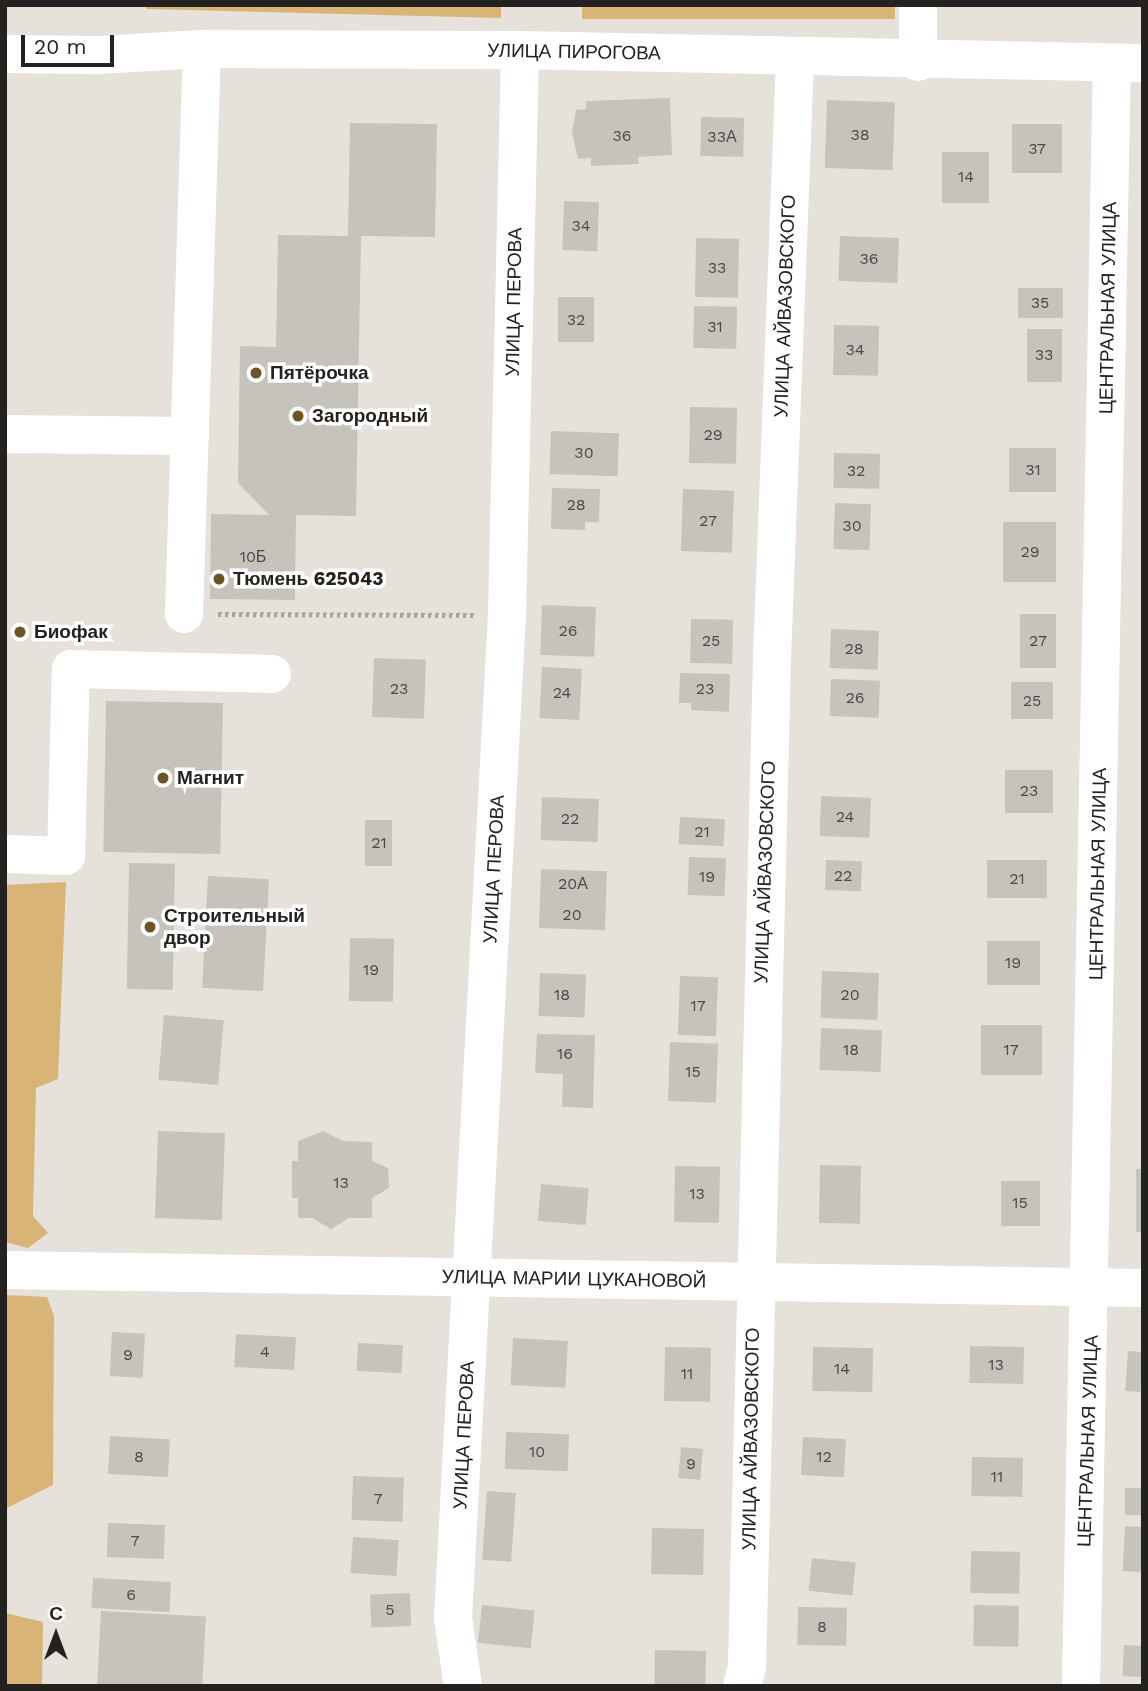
<!DOCTYPE html>
<meta charset="utf-8">
<style>
body{margin:0}
#map{position:relative;width:1148px;height:1691px;overflow:hidden;background:#e6e2db;font-family:"Work Sans",sans-serif}
div>[style]{position:absolute}
.green>*{inset:0;background:#d8b477;transform-origin:0 0}
.building>*{inset:0;background:#c6c3bc;transform-origin:0 0}
.path>*{height:4.5px;margin-top:-2.25px;transform-origin:0;background:repeating-linear-gradient(90deg,#a8a59f 0 3.5px,transparent 0 7px)}
.minor>*{height:38px;margin:-19px;padding:0 19px;transform-origin:19px;border-radius:19px;background:#fff}
.dots>*{width:19px;height:19px;translate:-50% -50%;box-sizing:border-box;border:4px solid #fff;border-radius:50%}
span{translate:-50% -50%;white-space:nowrap;text-align:center;line-height:1.15;-webkit-text-stroke:7px #fff;paint-order:stroke}
.number-label{font-size:16px;color:#4c4a47}
.number-label span{-webkit-text-stroke-width:0}
.street-label{font-size:19px;color:#242220}
.poi-label{font-size:19px;color:#242220;font-weight:700}
.left{translate:0 -50%;text-align:left}
.frame{position:absolute;inset:0;border:7px solid #242220;pointer-events:none}
.north{position:absolute;left:21px;top:1600px;width:70px;height:70px;-webkit-text-stroke:5px #fff;paint-order:stroke;rotate:0deg;font-size:19px;font-weight:700;line-height:28px;text-align:center;color:#242220}
.north::after{content:'';display:block;margin:auto;width:24px;height:32px;background:#242220;clip-path:polygon(50% 0,100% 100%,50% 72%,0 100%)}
.scale{position:absolute;left:21px;top:35px;width:93px;height:32px;box-sizing:border-box;border:4px solid #242220;border-top:0;padding-left:9px;font-size:21px;line-height:24px;white-space:nowrap;color:#242220;-webkit-text-stroke:5px #fff;paint-order:stroke}
</style>
<div id="map">
<div class="green">
<div style="clip-path:polygon(143px 5px,501px 5px,501px 18px,147px 9px)"></div>
<div style="left:582px;top:5px;width:313px;height:14px"></div>
<div style="clip-path:polygon(66px 882px,58px 1079px,36px 1088px,33px 1216px,48px 1233px,28px 1248px,5px 1242px,5px 885px)"></div>
<div style="clip-path:polygon(5px 1295px,47px 1297px,54px 1316px,53px 1485px,5px 1509px)"></div>
<div style="clip-path:polygon(5px 1613px,43px 1622px,42px 1686px,5px 1686px)"></div>
</div>
<div class="building">
<div style="clip-path:polygon(670px 98px,672px 155px,638px 157px,639px 164px,591px 166px,591px 158px,578px 159px,572px 132px,576px 110px,586px 109px,586px 101px)"></div>
<div style="left:827px;top:100px;width:68px;height:68px;rotate:2deg"></div>
<div style="left:701px;top:117px;width:43px;height:39px;rotate:1deg"></div>
<div style="clip-path:polygon(350px 123px,437px 124px,435px 237px,361px 236px,356px 516px,296px 515px,295px 600px,210px 599px,211px 514px,269px 515px,238px 483px,240px 346px,276px 347px,278px 235px,348px 236px)"></div>
<div style="left:1012px;top:124px;width:50px;height:49px"></div>
<div style="left:942px;top:152px;width:47px;height:51px"></div>
<div style="left:564px;top:201px;width:35px;height:49px;rotate:2deg"></div>
<div style="left:840px;top:236px;width:59px;height:45px;rotate:2deg"></div>
<div style="left:696px;top:238px;width:43px;height:59px;rotate:1deg"></div>
<div style="left:1018px;top:288px;width:45px;height:30px"></div>
<div style="left:558px;top:297px;width:36px;height:45px"></div>
<div style="left:694px;top:306px;width:43px;height:42px;rotate:1deg"></div>
<div style="left:834px;top:325px;width:45px;height:50px;rotate:1deg"></div>
<div style="left:1027px;top:329px;width:35px;height:53px"></div>
<div style="left:690px;top:407px;width:47px;height:56px;rotate:1deg"></div>
<div style="left:551px;top:431px;width:68px;height:43px;rotate:2deg"></div>
<div style="left:1009px;top:448px;width:47px;height:44px"></div>
<div style="left:834px;top:453px;width:46px;height:35px;rotate:1deg"></div>
<div style="clip-path:polygon(552px 488px,600px 489px,599px 522px,585px 522px,585px 530px,551px 529px)"></div>
<div style="left:683px;top:489px;width:51px;height:62px;rotate:2deg"></div>
<div style="left:835px;top:503px;width:36px;height:46px;rotate:2deg"></div>
<div style="left:1003px;top:522px;width:53px;height:60px"></div>
<div style="left:542px;top:605px;width:54px;height:50px;rotate:2deg"></div>
<div style="left:1020px;top:614px;width:36px;height:54px"></div>
<div style="left:691px;top:619px;width:42px;height:44px;rotate:1deg"></div>
<div style="left:831px;top:629px;width:48px;height:39px;rotate:2deg"></div>
<div style="left:374px;top:658px;width:52px;height:59px;rotate:2deg"></div>
<div style="left:542px;top:667px;width:40px;height:51px;rotate:3deg"></div>
<div style="clip-path:polygon(680px 673px,730px 674px,729px 712px,691px 710px,691px 703px,679px 703px)"></div>
<div style="left:831px;top:679px;width:49px;height:37px;rotate:2deg"></div>
<div style="left:1011px;top:682px;width:42px;height:37px"></div>
<div style="left:106px;top:701px;width:117px;height:151px;rotate:1deg"></div>
<div style="left:1005px;top:770px;width:48px;height:43px"></div>
<div style="left:821px;top:796px;width:50px;height:40px;rotate:2deg"></div>
<div style="left:542px;top:797px;width:57px;height:43px;rotate:2deg"></div>
<div style="left:680px;top:817px;width:45px;height:27px;rotate:3deg"></div>
<div style="left:392px;top:820px;width:46px;height:27px;rotate:90deg"></div>
<div style="left:689px;top:857px;width:37px;height:38px;rotate:2deg"></div>
<div style="left:826px;top:860px;width:36px;height:30px;rotate:2deg"></div>
<div style="left:987px;top:860px;width:60px;height:38px"></div>
<div style="left:129px;top:863px;width:46px;height:126px;rotate:1deg"></div>
<div style="left:541px;top:869px;width:66px;height:59px;rotate:2deg"></div>
<div style="left:208px;top:876px;width:61px;height:112px;rotate:3deg"></div>
<div style="left:350px;top:938px;width:44px;height:63px;rotate:1deg"></div>
<div style="left:987px;top:941px;width:53px;height:44px"></div>
<div style="left:822px;top:971px;width:57px;height:47px;rotate:2deg"></div>
<div style="left:540px;top:973px;width:46px;height:43px;rotate:2deg"></div>
<div style="left:680px;top:976px;width:38px;height:59px;rotate:2deg"></div>
<div style="left:164px;top:1015px;width:60px;height:65px;rotate:5deg"></div>
<div style="left:981px;top:1025px;width:61px;height:50px"></div>
<div style="left:821px;top:1028px;width:61px;height:42px;rotate:2deg"></div>
<div style="clip-path:polygon(537px 1034px,595px 1035px,593px 1108px,562px 1107px,563px 1074px,535px 1073px)"></div>
<div style="left:670px;top:1042px;width:48px;height:59px;rotate:2deg"></div>
<div style="left:158px;top:1131px;width:67px;height:87px;rotate:2deg"></div>
<div style="clip-path:polygon(323px 1131px,343px 1141px,372px 1142px,372px 1161px,388px 1168px,389px 1188px,372px 1198px,372px 1218px,349px 1218px,331px 1229px,312px 1218px,298px 1218px,298px 1198px,292px 1198px,292px 1161px,298px 1161px,298px 1141px)"></div>
<div style="left:820px;top:1165px;width:41px;height:58px;rotate:1deg"></div>
<div style="left:675px;top:1166px;width:45px;height:56px;rotate:1deg"></div>
<div style="left:1136px;top:1169px;width:7px;height:63px"></div>
<div style="left:1001px;top:1181px;width:39px;height:45px"></div>
<div style="left:541px;top:1184px;width:48px;height:37px;rotate:5deg"></div>
<div style="left:112px;top:1332px;width:33px;height:44px;rotate:3deg"></div>
<div style="left:236px;top:1334px;width:60px;height:33px;rotate:3deg"></div>
<div style="left:513px;top:1338px;width:55px;height:47px;rotate:3deg"></div>
<div style="left:358px;top:1343px;width:45px;height:28px;rotate:3deg"></div>
<div style="left:970px;top:1346px;width:54px;height:37px;rotate:1deg"></div>
<div style="left:665px;top:1347px;width:46px;height:54px;rotate:1deg"></div>
<div style="left:813px;top:1347px;width:60px;height:44px;rotate:1deg"></div>
<div style="left:1128px;top:1351px;width:15px;height:40px;rotate:4deg"></div>
<div style="left:506px;top:1432px;width:63px;height:37px;rotate:2deg"></div>
<div style="left:110px;top:1436px;width:60px;height:38px;rotate:3deg"></div>
<div style="left:803px;top:1437px;width:43px;height:38px;rotate:3deg"></div>
<div style="left:681px;top:1447px;width:22px;height:31px;rotate:5deg"></div>
<div style="left:972px;top:1457px;width:51px;height:39px;rotate:1deg"></div>
<div style="left:353px;top:1476px;width:51px;height:44px;rotate:2deg"></div>
<div style="left:1125px;top:1488px;width:18px;height:27px"></div>
<div style="left:487px;top:1491px;width:29px;height:69px;rotate:4deg"></div>
<div style="left:108px;top:1523px;width:57px;height:34px;rotate:2deg"></div>
<div style="left:1125px;top:1526px;width:18px;height:45px;rotate:3deg"></div>
<div style="left:652px;top:1528px;width:52px;height:46px;rotate:1deg"></div>
<div style="left:353px;top:1537px;width:46px;height:36px;rotate:4deg"></div>
<div style="left:971px;top:1551px;width:49px;height:42px;rotate:1deg"></div>
<div style="left:812px;top:1558px;width:44px;height:33px;rotate:6deg"></div>
<div style="left:93px;top:1578px;width:78px;height:30px;rotate:3deg"></div>
<div style="left:410px;top:1593px;width:33px;height:40px;rotate:88deg"></div>
<div style="left:482px;top:1605px;width:53px;height:38px;rotate:6deg"></div>
<div style="left:974px;top:1605px;width:45px;height:41px;rotate:1deg"></div>
<div style="left:798px;top:1607px;width:49px;height:38px;rotate:1deg"></div>
<div style="left:101px;top:1611px;width:105px;height:73px;rotate:3deg"></div>
<div style="left:1124px;top:1645px;width:19px;height:31px;rotate:3deg"></div>
<div style="left:655px;top:1650px;width:51px;height:36px;rotate:1deg"></div>
</div>
<div class="path">
<div style="left:218px;top:614px;width:257px;rotate:0.2deg"></div>
</div>
<div class="minor">
<div style="left:918px;top:5px;width:57px;rotate:90deg"></div>
<div style="left:5px;top:54px;width:93px;rotate:0.6deg"></div>
<div style="left:98px;top:55px;width:104px;rotate:-3.3deg"></div>
<div style="left:202px;top:49px;width:318px;rotate:0.2deg"></div>
<div style="left:520px;top:50px;width:623px;rotate:1.2deg"></div>
<div style="left:5px;top:434px;width:185px;rotate:0.6deg"></div>
<div style="left:184px;top:614px;width:565px;rotate:-88.18deg"></div>
<div style="left:5px;top:854px;width:61px;rotate:1.9deg"></div>
<div style="left:66px;top:856px;width:187px;rotate:-88.5deg"></div>
<div style="left:71px;top:669px;width:201px;rotate:1.4deg"></div>
<div style="left:5px;top:1270px;width:1138px;rotate:0.91deg"></div>
<div style="left:463px;top:1686px;width:69px;rotate:-98.4deg"></div>
<div style="left:453px;top:1618px;width:1004px;rotate:-86.92deg"></div>
<div style="left:507px;top:615px;width:565px;rotate:-88.68deg"></div>
<div style="left:742px;top:1686px;width:20px;rotate:-75deg"></div>
<div style="left:747px;top:1667px;width:1009px;rotate:-88.58deg"></div>
<div style="left:772px;top:658px;width:600px;rotate:-87.8deg"></div>
<div style="left:1081px;top:1686px;width:1623px;rotate:-88.91deg"></div>
</div>
<div class="dots">
<div style="left:256px;top:373px;background:#6d5425"></div>
<div style="left:298px;top:416px;background:#6d5425"></div>
<div style="left:219px;top:579px;background:#6d5425"></div>
<div style="left:20px;top:632px;background:#6d5425"></div>
<div style="left:163px;top:778px;background:#6d5425"></div>
<div style="left:150px;top:927px;background:#6d5425"></div>
</div>
<div class="number-label">
<span style="left:860px;top:135px">38</span>
<span style="left:622px;top:136px">36</span>
<span style="left:722px;top:137px">33А</span>
<span style="left:1037px;top:149px">37</span>
<span style="left:966px;top:177px">14</span>
<span style="left:581px;top:226px">34</span>
<span style="left:869px;top:259px">36</span>
<span style="left:717px;top:268px">33</span>
<span style="left:1040px;top:303px">35</span>
<span style="left:576px;top:320px">32</span>
<span style="left:715px;top:327px">31</span>
<span style="left:855px;top:350px">34</span>
<span style="left:1044px;top:355px">33</span>
<span style="left:713px;top:435px">29</span>
<span style="left:584px;top:453px">30</span>
<span style="left:1033px;top:470px">31</span>
<span style="left:856px;top:471px">32</span>
<span style="left:576px;top:505px">28</span>
<span style="left:708px;top:521px">27</span>
<span style="left:852px;top:526px">30</span>
<span style="left:1030px;top:552px">29</span>
<span style="left:253px;top:557px">10Б</span>
<span style="left:568px;top:631px">26</span>
<span style="left:711px;top:641px">25</span>
<span style="left:1038px;top:641px">27</span>
<span style="left:854px;top:649px">28</span>
<span style="left:399px;top:689px">23</span>
<span style="left:705px;top:689px">23</span>
<span style="left:562px;top:693px">24</span>
<span style="left:855px;top:698px">26</span>
<span style="left:1032px;top:701px">25</span>
<span style="left:1029px;top:791px">23</span>
<span style="left:845px;top:817px">24</span>
<span style="left:570px;top:819px">22</span>
<span style="left:702px;top:832px">21</span>
<span style="left:379px;top:843px">21</span>
<span style="left:843px;top:876px">22</span>
<span style="left:707px;top:877px">19</span>
<span style="left:1017px;top:879px">21</span>
<span style="left:573px;top:884px">20А</span>
<span style="left:572px;top:915px">20</span>
<span style="left:1013px;top:963px">19</span>
<span style="left:371px;top:970px">19</span>
<span style="left:562px;top:995px">18</span>
<span style="left:850px;top:995px">20</span>
<span style="left:698px;top:1006px">17</span>
<span style="left:851px;top:1050px">18</span>
<span style="left:1011px;top:1050px">17</span>
<span style="left:565px;top:1054px">16</span>
<span style="left:693px;top:1072px">15</span>
<span style="left:341px;top:1183px">13</span>
<span style="left:697px;top:1194px">13</span>
<span style="left:1020px;top:1203px">15</span>
<span style="left:265px;top:1352px">4</span>
<span style="left:128px;top:1355px">9</span>
<span style="left:996px;top:1365px">13</span>
<span style="left:842px;top:1369px">14</span>
<span style="left:687px;top:1374px">11</span>
<span style="left:537px;top:1452px">10</span>
<span style="left:139px;top:1457px">8</span>
<span style="left:824px;top:1457px">12</span>
<span style="left:691px;top:1464px">9</span>
<span style="left:997px;top:1477px">11</span>
<span style="left:378px;top:1499px">7</span>
<span style="left:135px;top:1541px">7</span>
<span style="left:131px;top:1595px">6</span>
<span style="left:390px;top:1610px">5</span>
<span style="left:822px;top:1627px">8</span>
</div>
<div class="street-label">
<span style="left:574px;top:52px;rotate:1deg">УЛИЦА ПИРОГОВА</span>
<span style="left:514px;top:302px;rotate:-89deg">УЛИЦА ПЕРОВА</span>
<span style="left:785px;top:306px;rotate:-88deg">УЛИЦА АЙВАЗОВСКОГО</span>
<span style="left:1108px;top:308px;rotate:-89deg">ЦЕНТРАЛЬНАЯ УЛИЦА</span>
<span style="left:494px;top:869px;rotate:-87deg">УЛИЦА ПЕРОВА</span>
<span style="left:765px;top:872px;rotate:-88deg">УЛИЦА АЙВАЗОВСКОГО</span>
<span style="left:1098px;top:874px;rotate:-89deg">ЦЕНТРАЛЬНАЯ УЛИЦА</span>
<span style="left:574px;top:1279px;rotate:1deg">УЛИЦА МАРИИ ЦУКАНОВОЙ</span>
<span style="left:464px;top:1435px;rotate:-87deg">УЛИЦА ПЕРОВА</span>
<span style="left:751px;top:1439px;rotate:-89deg">УЛИЦА АЙВАЗОВСКОГО</span>
<span style="left:1088px;top:1441px;rotate:-88deg">ЦЕНТРАЛЬНАЯ УЛИЦА</span>
</div>
<div class="poi-label">
<span class="left" style="left:270px;top:373px">Пятёрочка</span>
<span class="left" style="left:312px;top:416px">Загородный</span>
<span class="left" style="left:233px;top:579px">Тюмень 625043</span>
<span class="left" style="left:34px;top:632px">Биофак</span>
<span class="left" style="left:177px;top:778px">Магнит</span>
<span class="left" style="left:164px;top:927px">Строительный<br>двор</span>
</div>
<div class="frame"></div>
<div class="north">С</div>
<div class="scale">20 m</div>
</div>
